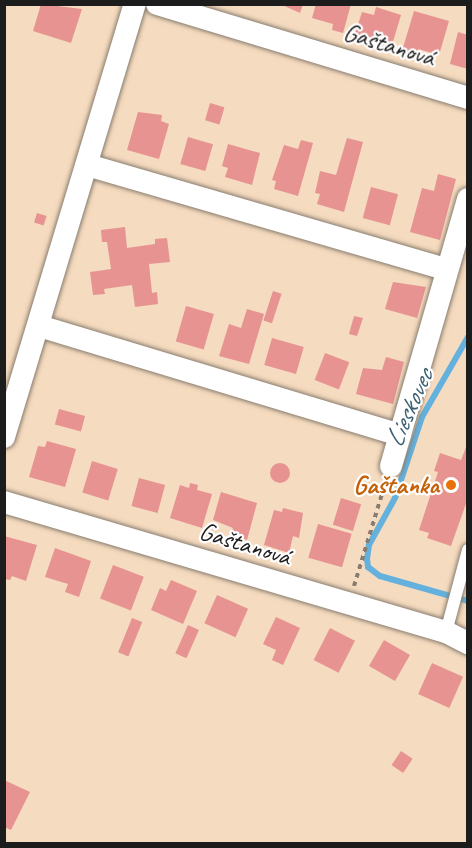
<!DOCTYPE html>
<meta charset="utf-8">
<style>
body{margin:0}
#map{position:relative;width:472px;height:848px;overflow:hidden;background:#f5dbbf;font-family:Caveat,sans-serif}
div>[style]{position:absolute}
.stream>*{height:6px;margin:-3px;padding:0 3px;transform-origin:3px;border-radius:3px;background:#64b1dd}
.building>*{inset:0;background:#e69392;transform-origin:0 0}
.round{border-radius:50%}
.path>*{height:4px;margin-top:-2px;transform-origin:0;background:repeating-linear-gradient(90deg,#887c6e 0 4.5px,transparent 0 9px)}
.roads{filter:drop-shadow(0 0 2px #887c6e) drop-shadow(0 0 2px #887c6e)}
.lane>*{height:12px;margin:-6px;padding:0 6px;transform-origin:6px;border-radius:6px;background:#fff}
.street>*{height:22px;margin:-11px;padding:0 11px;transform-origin:11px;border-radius:11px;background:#fff}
.dots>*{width:16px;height:16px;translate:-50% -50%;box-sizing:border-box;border:3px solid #fff;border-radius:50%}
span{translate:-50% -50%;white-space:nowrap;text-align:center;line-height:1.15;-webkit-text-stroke:4.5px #fff;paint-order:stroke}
.street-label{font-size:26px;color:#1c1c1c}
.food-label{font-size:26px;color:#c56008;font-weight:700}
.right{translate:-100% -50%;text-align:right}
.water-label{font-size:27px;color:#3c5f73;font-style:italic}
.frame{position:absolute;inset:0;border:6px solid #1c1c1c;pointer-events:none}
</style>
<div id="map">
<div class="stream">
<div style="left:468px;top:337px;width:92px;rotate:119.9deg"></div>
<div style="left:422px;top:417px;width:85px;rotate:108.4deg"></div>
<div style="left:395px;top:498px;width:54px;rotate:119deg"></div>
<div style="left:369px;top:545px;width:14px;rotate:98deg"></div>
<div style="left:367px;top:559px;width:8px;rotate:83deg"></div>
<div style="left:368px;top:567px;width:15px;rotate:37deg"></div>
<div style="left:380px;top:576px;width:91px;rotate:15.9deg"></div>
</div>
<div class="building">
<div style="clip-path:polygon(41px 4px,82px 9px,71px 43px,33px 31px)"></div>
<div style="clip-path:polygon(280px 4px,303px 4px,300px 13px)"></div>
<div style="clip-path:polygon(316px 4px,351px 4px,343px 33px,332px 30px,333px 24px,312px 18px)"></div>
<div style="clip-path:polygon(376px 7px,401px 15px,392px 45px,354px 37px,362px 12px,374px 15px)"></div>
<div style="clip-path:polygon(414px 11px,449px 21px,439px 55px,418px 49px,416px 55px,402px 51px)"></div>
<div style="clip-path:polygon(458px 32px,468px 35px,468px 69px,450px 64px)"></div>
<div style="left:210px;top:103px;width:15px;height:18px;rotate:16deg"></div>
<div style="clip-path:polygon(138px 112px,162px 115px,161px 121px,169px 124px,159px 159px,127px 150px)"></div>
<div style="left:188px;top:137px;width:26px;height:28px;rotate:16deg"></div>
<div style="clip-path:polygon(347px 138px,363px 142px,344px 212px,317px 204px,320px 194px,315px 193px,320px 171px,336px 175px)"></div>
<div style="clip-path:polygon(301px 140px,313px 143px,298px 196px,274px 189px,276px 181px,272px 180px,284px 145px,298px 149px)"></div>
<div style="clip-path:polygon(228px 144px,260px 153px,252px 185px,225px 177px,228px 168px,222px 166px)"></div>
<div style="clip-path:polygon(438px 174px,456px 179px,440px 240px,410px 232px,422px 188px,434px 191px)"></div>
<div style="left:371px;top:187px;width:28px;height:32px;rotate:15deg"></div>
<div style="left:37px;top:213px;width:10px;height:10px;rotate:17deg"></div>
<div style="clip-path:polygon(125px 227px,127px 248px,155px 244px,155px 239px,167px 238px,170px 262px,149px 264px,152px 293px,157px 292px,158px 304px,135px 307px,132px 285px,104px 289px,105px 294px,93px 295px,90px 272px,111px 269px,107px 242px,102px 242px,101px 230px)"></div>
<div style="clip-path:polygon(393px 282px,426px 287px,417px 318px,385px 309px)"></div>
<div style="left:273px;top:291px;width:9px;height:31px;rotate:18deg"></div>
<div style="left:186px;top:306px;width:29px;height:37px;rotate:16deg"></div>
<div style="clip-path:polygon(247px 309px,264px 314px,249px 364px,219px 356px,229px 324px,241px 328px)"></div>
<div style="clip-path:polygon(354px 316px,363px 318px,357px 336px,349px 334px)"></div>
<div style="left:272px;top:338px;width:33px;height:28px;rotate:16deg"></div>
<div style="left:325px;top:353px;width:26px;height:29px;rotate:21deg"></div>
<div style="clip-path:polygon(386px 357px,404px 362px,393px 404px,356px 394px,363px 368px,382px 370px)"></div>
<div style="left:59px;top:409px;width:27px;height:16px;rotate:15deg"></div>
<div style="clip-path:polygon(47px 441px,76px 449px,65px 487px,29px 477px,38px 446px,45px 447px)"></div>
<div style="clip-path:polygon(468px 442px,468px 498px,451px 546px,427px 538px,429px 533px,419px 530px,438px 472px,434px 471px,440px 453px,461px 460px)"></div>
<div style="left:92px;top:461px;width:27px;height:33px;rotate:17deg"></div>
<div class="round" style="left:270px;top:463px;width:20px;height:20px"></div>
<div style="left:139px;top:478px;width:27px;height:29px;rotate:15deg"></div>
<div style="clip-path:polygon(190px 483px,198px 485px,197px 490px,212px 494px,202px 528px,170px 518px,180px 485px,189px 488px)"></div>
<div style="clip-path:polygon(221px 492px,257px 503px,247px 540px,231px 535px,233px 528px,213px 520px)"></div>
<div style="left:341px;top:498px;width:21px;height:28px;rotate:17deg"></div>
<div style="clip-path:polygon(283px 508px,303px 513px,299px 538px,293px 536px,289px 553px,264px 545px,274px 510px,282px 512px)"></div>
<div style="left:318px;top:524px;width:35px;height:35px;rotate:16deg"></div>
<div style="clip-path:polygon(4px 536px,37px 545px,26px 581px,12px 576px,10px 580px,4px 579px)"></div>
<div style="clip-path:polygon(55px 548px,91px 561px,79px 597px,65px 592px,68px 584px,45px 577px)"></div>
<div style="left:113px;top:565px;width:33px;height:36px;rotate:21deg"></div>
<div style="clip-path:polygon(171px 580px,197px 591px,183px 624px,151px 610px,160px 588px,166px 591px)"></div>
<div style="left:217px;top:595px;width:34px;height:31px;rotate:24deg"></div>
<div style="clip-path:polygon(276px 617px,300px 628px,283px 665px,272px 660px,276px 650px,263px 644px)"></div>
<div style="left:132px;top:618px;width:11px;height:37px;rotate:22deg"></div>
<div style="left:188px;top:625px;width:12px;height:31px;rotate:24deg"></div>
<div style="left:330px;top:628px;width:28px;height:36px;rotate:27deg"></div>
<div style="left:384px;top:640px;width:30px;height:30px;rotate:30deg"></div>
<div style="left:432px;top:663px;width:34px;height:34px;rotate:24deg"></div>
<div style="left:401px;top:751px;width:14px;height:17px;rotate:34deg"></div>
<div style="clip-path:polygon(4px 780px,30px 792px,11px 830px,4px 827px)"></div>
</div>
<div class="path">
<div style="left:354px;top:586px;width:107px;rotate:-73.1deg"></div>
</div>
<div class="roads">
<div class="lane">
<div style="left:446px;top:632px;width:85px;rotate:-75deg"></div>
</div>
<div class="street">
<div style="left:157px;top:4px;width:325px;rotate:16.8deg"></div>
<div style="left:87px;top:165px;width:374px;rotate:16.2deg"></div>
<div style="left:39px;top:326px;width:377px;rotate:16.8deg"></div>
<div style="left:4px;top:437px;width:452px;rotate:-73.2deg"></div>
<div style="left:391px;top:466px;width:278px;rotate:-73.9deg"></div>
<div style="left:4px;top:502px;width:461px;rotate:16.4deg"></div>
<div style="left:446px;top:632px;width:25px;rotate:27deg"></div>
</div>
</div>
<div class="dots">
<div style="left:451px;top:485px;background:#e8710a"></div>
</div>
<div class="street-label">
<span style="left:389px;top:45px;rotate:17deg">Gaštanová</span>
<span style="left:245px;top:544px;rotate:17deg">Gaštanová</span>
</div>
<div class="food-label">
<span class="right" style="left:439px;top:485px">Gaštanka</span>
</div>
<div class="water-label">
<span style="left:409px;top:408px;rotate:-66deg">Lieskovec</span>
</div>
<div class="frame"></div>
</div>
